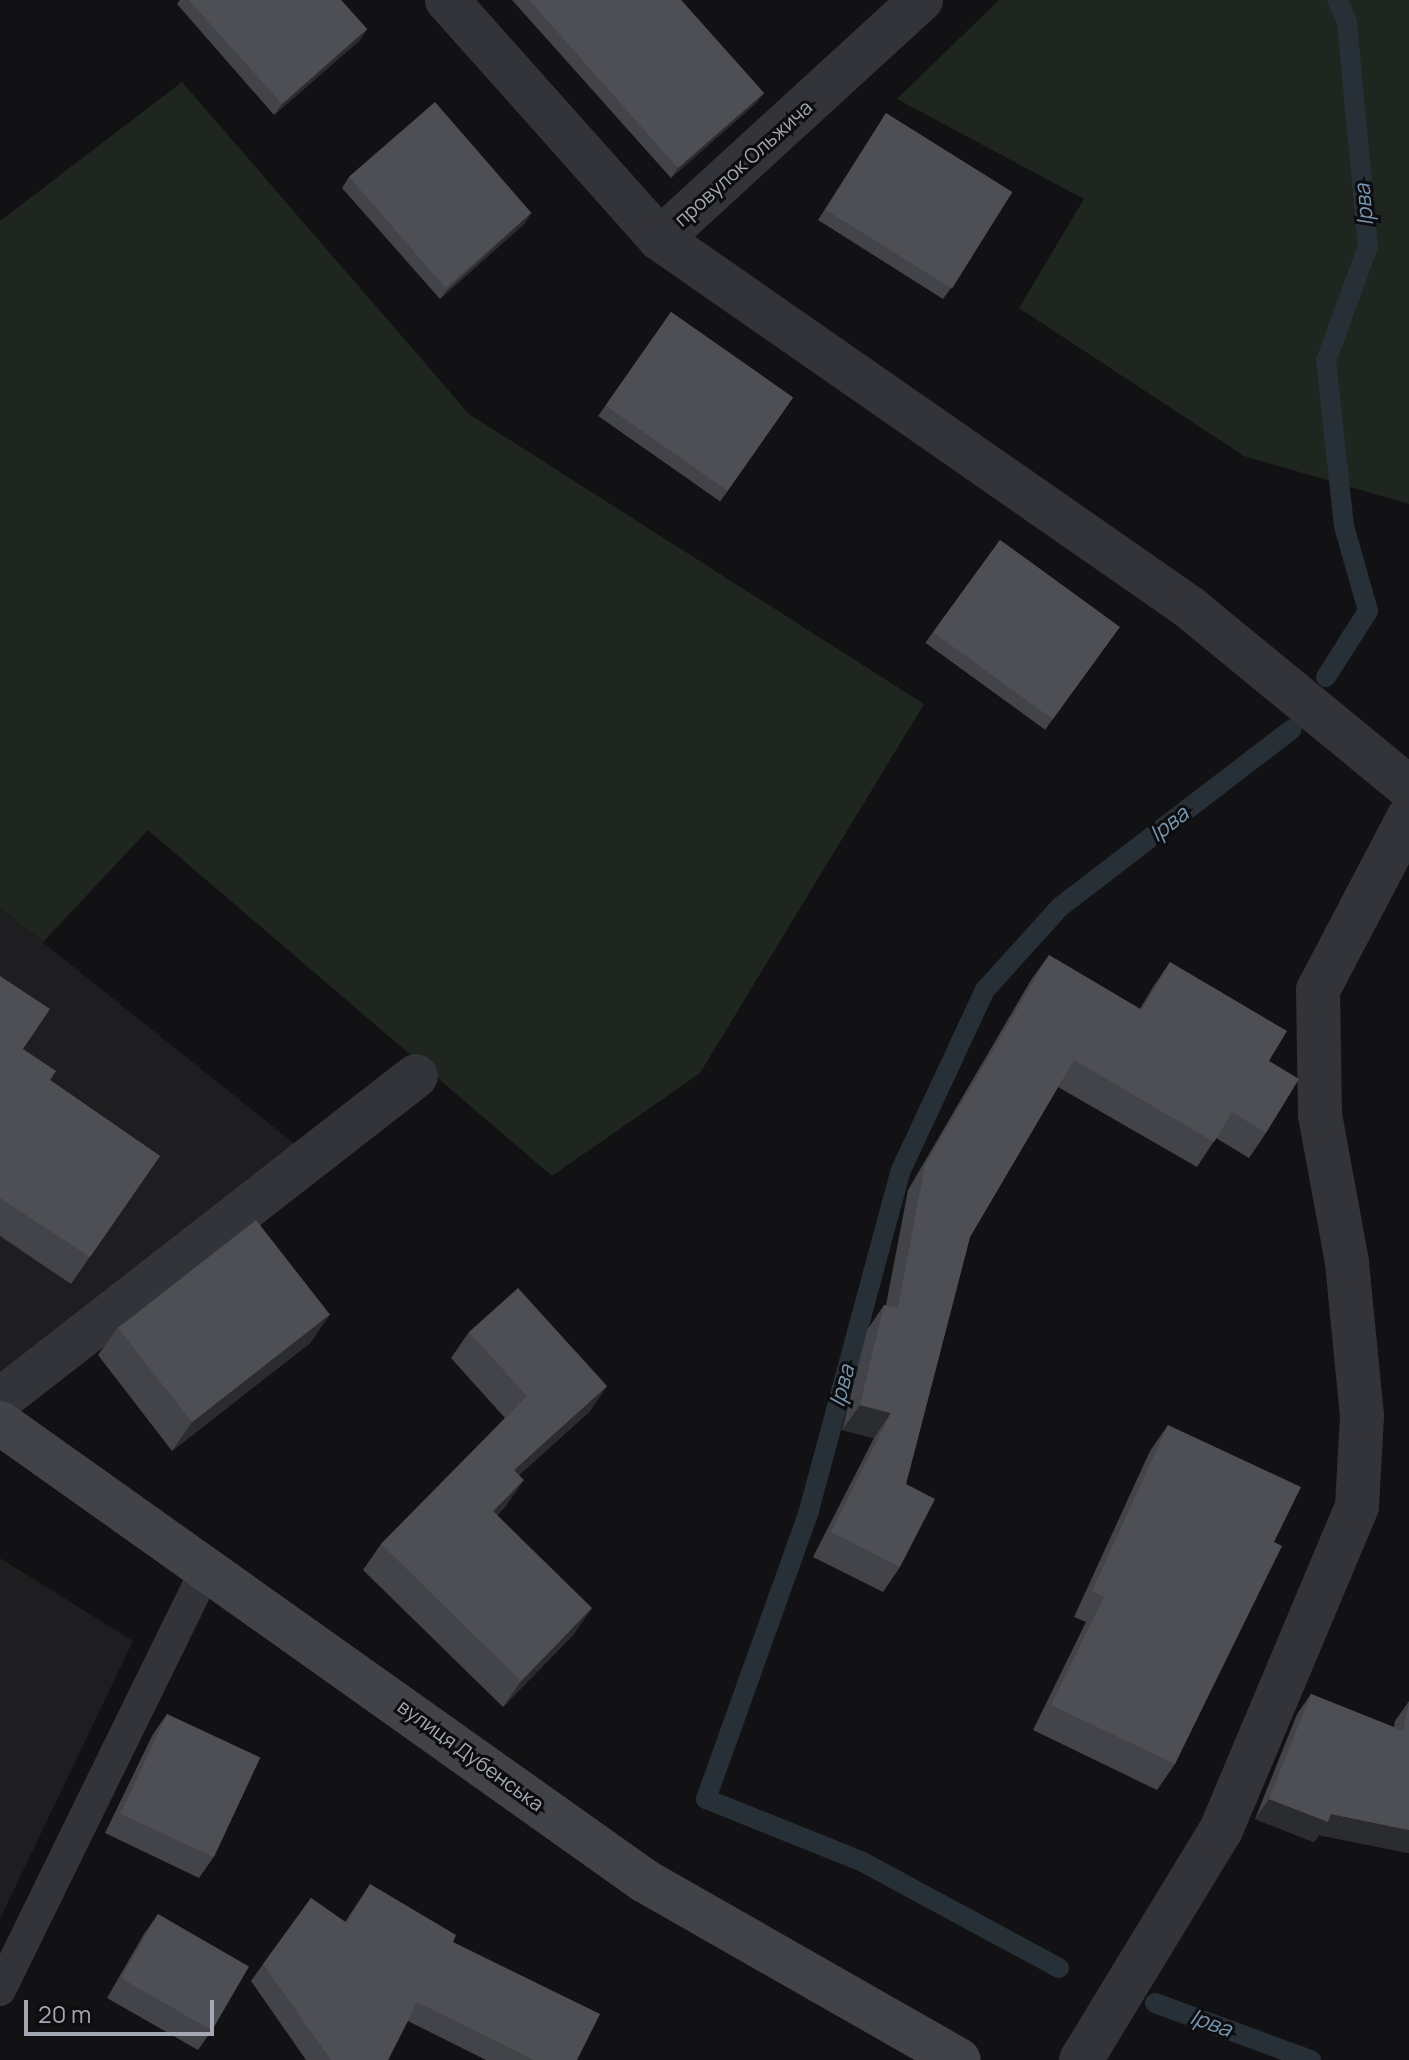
<!DOCTYPE html>
<meta charset="utf-8">
<style>
body{margin:0}
#map{position:relative;width:1409px;height:2060px;overflow:hidden;background:#121214;font-family:Manrope,sans-serif}
div>[style]{position:absolute}
.built>*{inset:0;background:#1e1e21}
.green>*{inset:0;background:#1e261f}
.stream>*{height:20px;margin:-10px;padding:0 10px;transform-origin:10px;border-radius:10px;background:#283037}
.lane>*{height:32px;margin:-16px;padding:0 16px;transform-origin:16px;border-radius:16px;background:#333439}
.street>*{height:44px;margin:-22px;padding:0 22px;transform-origin:22px;border-radius:22px;background:#333439}
.secondary>*{height:44px;margin:-22px;padding:0 22px;transform-origin:22px;border-radius:22px;background:#414349}
.wall>*{inset:0;background:#434449;transform-origin:0 0}
.shaded-wall>*{inset:0;background:#2b2c2f}
.building>*{inset:0;background:#4e4f55;transform-origin:0 0}
span{translate:-50% -50%;white-space:nowrap;text-align:center;line-height:1.15;-webkit-text-stroke:6px #0d0d0f;paint-order:stroke}
.street-label{font-size:20px;color:#a3a8b4}
.water-label{font-size:22px;color:#7996b1;font-style:italic}
.scale{position:absolute;left:24px;top:2000px;width:190px;height:36px;box-sizing:border-box;border:4px solid #a3a8b4;border-top:0;padding-left:10px;font-size:24px;line-height:28px;white-space:nowrap;color:#a3a8b4;-webkit-text-stroke:6px #0d0d0f;paint-order:stroke}
</style>
<div id="map">
<div class="built">
<div style="clip-path:polygon(0 908px,310px 1156px,0 1400px)"></div>
<div style="clip-path:polygon(0 1558px,133px 1641px,0 1919px)"></div>
</div>
<div class="green">
<div style="clip-path:polygon(999px 0,1409px 0,1409px 504px,1244px 456px,1019px 308px,1084px 199px,897px 99px)"></div>
<div style="clip-path:polygon(182px 82px,469px 414px,924px 704px,700px 1073px,552px 1176px,148px 830px,43px 942px,0 908px,0 221px)"></div>
</div>
<div class="stream">
<div style="left:1326px;top:677px;width:78px;rotate:-57.5deg"></div>
<div style="left:1368px;top:611px;width:88px;rotate:-105.8deg"></div>
<div style="left:1344px;top:526px;width:166px;rotate:-96.2deg"></div>
<div style="left:1326px;top:361px;width:122px;rotate:-69.9deg"></div>
<div style="left:1368px;top:246px;width:225px;rotate:-95.4deg"></div>
<div style="left:1347px;top:22px;width:24px;rotate:-114deg"></div>
<div style="left:1059px;top:1968px;width:223px;rotate:-151.6deg"></div>
<div style="left:863px;top:1862px;width:169px;rotate:-158.1deg"></div>
<div style="left:706px;top:1799px;width:303px;rotate:-70.3deg"></div>
<div style="left:808px;top:1514px;width:356px;rotate:-74.9deg"></div>
<div style="left:901px;top:1170px;width:199px;rotate:-65deg"></div>
<div style="left:985px;top:990px;width:112px;rotate:-47.9deg"></div>
<div style="left:1060px;top:907px;width:292px;rotate:-37.5deg"></div>
<div style="left:1155px;top:2003px;width:166px;rotate:20.1deg"></div>
</div>
<div class="lane">
<div style="left:0;top:1990px;width:473px;rotate:-63.9deg"></div>
</div>
<div class="street">
<div style="left:447px;top:0;width:320px;rotate:48.3deg"></div>
<div style="left:660px;top:239px;width:354px;rotate:-42.5deg"></div>
<div style="left:660px;top:239px;width:644px;rotate:34.82deg"></div>
<div style="left:1189px;top:607px;width:285px;rotate:39.4deg"></div>
<div style="left:0;top:1400px;width:527px;rotate:-37.91deg"></div>
<div style="left:1081px;top:2060px;width:269px;rotate:-58.7deg"></div>
<div style="left:1221px;top:1830px;width:351px;rotate:-67.2deg"></div>
<div style="left:1357px;top:1506px;width:90px;rotate:-86.8deg"></div>
<div style="left:1362px;top:1416px;width:155px;rotate:-95.6deg"></div>
<div style="left:1347px;top:1262px;width:149px;rotate:-100.4deg"></div>
<div style="left:1320px;top:1115px;width:125px;rotate:-90.9deg"></div>
<div style="left:1318px;top:990px;width:195px;rotate:-62.3deg"></div>
</div>
<div class="secondary">
<div style="left:0;top:1423px;width:791px;rotate:35.38deg"></div>
<div style="left:645px;top:1881px;width:361px;rotate:29.7deg"></div>
</div>
<div class="wall">
<div style="clip-path:polygon(180px 0,341px 0,367px 29px,360px 40px,274px 115px,177px 4px)"></div>
<div style="clip-path:polygon(512px 0,681px 0,764px 93px,756px 103px,671px 178px)"></div>
<div style="clip-path:polygon(886px 113px,951px 288px,943px 299px,818px 220px)"></div>
<div style="clip-path:polygon(349px 177px,525px 223px,440px 299px,342px 188px)"></div>
<div style="left:671px;top:312px;width:149px;height:127px;rotate:35deg"></div>
<div style="left:1000px;top:540px;width:148px;height:127px;rotate:36deg"></div>
<div style="clip-path:polygon(1049px 955px,1140px 1009px,1153px 987px,1170px 962px,1269px 1061px,1266px 1133px,1249px 1158px,1216px 1138px,1197px 1167px,1058px 1087px,970px 1237px,906px 1484px,900px 1567px,883px 1592px,813px 1557px,874px 1438px,842px 1430px,867px 1330px,884px 1305px,886px 1305px,908px 1190px,1031px 980px)"></div>
<div style="clip-path:polygon(0 976px,23px 1049px,50px 1080px,160px 1156px,71px 1284px,0 1236px)"></div>
<div style="clip-path:polygon(330px 1314px,310px 1343px,172px 1451px,98px 1355px,118px 1327px)"></div>
<div style="clip-path:polygon(469px 1332px,607px 1386px,589px 1412px,519px 1475px,506px 1506px,497px 1515px,574px 1634px,503px 1707px,363px 1570px,381px 1544px,505px 1418px,451px 1358px)"></div>
<div style="clip-path:polygon(1168px 1425px,1274px 1542px,1175px 1764px,1157px 1790px,1033px 1730px,1086px 1622px,1074px 1617px,1150px 1451px)"></div>
<div style="clip-path:polygon(1311px 1694px,1394px 1727px,1395px 1721px,1409px 1701px,1409px 1853px,1319px 1835px,1314px 1842px,1255px 1819px,1297px 1714px)"></div>
<div style="clip-path:polygon(167px 1714px,213px 1858px,199px 1878px,105px 1833px,153px 1734px)"></div>
<div style="clip-path:polygon(370px 1884px,453px 1942px,577px 2060px,486px 2060px,408px 2021px,388px 2060px,306px 2060px,251px 1981px,311px 1898px,345px 1922px)"></div>
<div style="clip-path:polygon(158px 1914px,212px 2030px,198px 2050px,107px 1998px,144px 1934px)"></div>
</div>
<div class="shaded-wall">
<div style="clip-path:polygon(367px 29px,360px 40px,274px 115px,282px 104px)"></div>
<div style="clip-path:polygon(764px 93px,756px 103px,671px 178px,678px 168px)"></div>
<div style="clip-path:polygon(532px 212px,525px 223px,440px 299px,448px 289px)"></div>
<div style="clip-path:polygon(330px 1314px,310px 1343px,172px 1451px,192px 1422px)"></div>
<div style="clip-path:polygon(607px 1386px,589px 1412px,496px 1496px,514px 1470px)"></div>
<div style="clip-path:polygon(860px 1405px,891px 1413px,874px 1438px,842px 1430px)"></div>
<div style="clip-path:polygon(524px 1480px,506px 1506px,475px 1537px,493px 1511px)"></div>
<div style="clip-path:polygon(592px 1608px,574px 1634px,503px 1707px,521px 1681px)"></div>
<div style="clip-path:polygon(1269px 1799px,1331px 1814px,1409px 1830px,1409px 1853px,1319px 1835px,1314px 1842px,1255px 1819px)"></div>
</div>
<div class="building">
<div style="clip-path:polygon(189px 0,341px 0,367px 29px,282px 104px)"></div>
<div style="clip-path:polygon(529px 0,681px 0,764px 93px,678px 168px)"></div>
<div style="left:435px;top:102px;width:147px;height:114px;rotate:49deg"></div>
<div style="left:886px;top:113px;width:149px;height:114px;rotate:32deg"></div>
<div style="left:671px;top:312px;width:149px;height:114px;rotate:35deg"></div>
<div style="left:1000px;top:540px;width:148px;height:114px;rotate:36deg"></div>
<div style="clip-path:polygon(1049px 955px,1142px 1010px,1170px 962px,1287px 1031px,1269px 1061px,1299px 1079px,1266px 1133px,1232px 1112px,1214px 1142px,1074px 1060px,970px 1237px,906px 1484px,935px 1499px,900px 1567px,831px 1532px,891px 1413px,860px 1405px,884px 1305px,898px 1308px,925px 1165px)"></div>
<div style="clip-path:polygon(0 976px,50px 1009px,23px 1049px,56px 1071px,50px 1080px,160px 1156px,90px 1257px,0 1198px)"></div>
<div style="left:256px;top:1220px;width:120px;height:175px;rotate:52deg"></div>
<div style="clip-path:polygon(518px 1288px,607px 1386px,514px 1470px,524px 1480px,493px 1511px,592px 1608px,521px 1681px,381px 1544px,527px 1396px,469px 1332px)"></div>
<div style="clip-path:polygon(1168px 1425px,1301px 1487px,1274px 1542px,1282px 1546px,1175px 1764px,1051px 1705px,1104px 1597px,1092px 1591px)"></div>
<div style="clip-path:polygon(1311px 1694px,1403px 1731px,1409px 1703px,1409px 1830px,1331px 1814px,1328px 1822px,1269px 1799px)"></div>
<div style="left:167px;top:1714px;width:103px;height:110px;rotate:25deg"></div>
<div style="clip-path:polygon(370px 1884px,456px 1935px,453px 1942px,600px 2014px,577px 2060px,534px 2060px,417px 2002px,388px 2060px,331px 2060px,263px 1964px,311px 1898px,347px 1923px)"></div>
<div style="left:158px;top:1914px;width:105px;height:74px;rotate:30deg"></div>
</div>
<div class="street-label">
<span style="left:743px;top:163px;rotate:-42deg">провулок Ольжича</span>
<span style="left:471px;top:1755px;rotate:36deg">вулиця Дубенська</span>
</div>
<div class="water-label">
<span style="left:1364px;top:205px;rotate:-95deg">Ірва</span>
<span style="left:1169px;top:824px;rotate:-38deg">Ірва</span>
<span style="left:842px;top:1386px;rotate:-75deg">Ірва</span>
<span style="left:1211px;top:2023px;rotate:20deg">Ірва</span>
</div>
<div class="scale">20 m</div>
</div>
